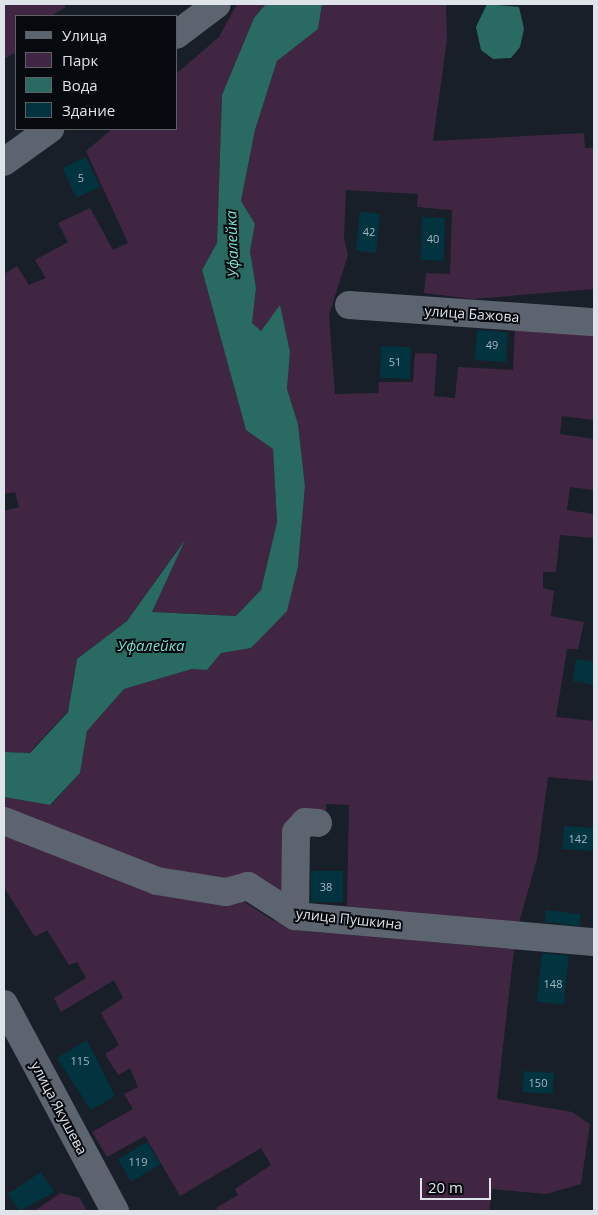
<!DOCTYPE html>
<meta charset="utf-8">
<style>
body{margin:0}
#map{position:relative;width:598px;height:1215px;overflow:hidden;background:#181f28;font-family:"Open Sans",sans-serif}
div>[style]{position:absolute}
.green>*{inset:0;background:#412643}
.water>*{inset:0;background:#296a62}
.building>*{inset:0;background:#023440;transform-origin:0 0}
.minor>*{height:28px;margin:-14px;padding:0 14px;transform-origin:14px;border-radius:14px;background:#5c646f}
span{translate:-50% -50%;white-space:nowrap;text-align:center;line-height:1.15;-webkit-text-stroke:4px #06090d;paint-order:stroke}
.number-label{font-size:11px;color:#a8b7c0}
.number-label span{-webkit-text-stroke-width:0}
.street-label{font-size:14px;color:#dfe3ea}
.water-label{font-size:15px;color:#79ddd1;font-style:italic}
.frame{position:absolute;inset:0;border:5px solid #dfe3ea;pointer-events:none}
.legend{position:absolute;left:15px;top:15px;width:162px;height:115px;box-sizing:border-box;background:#06090d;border:1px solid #5d6065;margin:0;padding:6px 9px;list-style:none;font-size:15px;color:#dfe3ea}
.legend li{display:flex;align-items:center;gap:10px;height:25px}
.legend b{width:25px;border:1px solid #5d6065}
.scale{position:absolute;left:420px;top:1178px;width:71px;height:22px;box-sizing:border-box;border:2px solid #dfe3ea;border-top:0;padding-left:6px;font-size:15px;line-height:18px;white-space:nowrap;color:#dfe3ea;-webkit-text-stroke:4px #06090d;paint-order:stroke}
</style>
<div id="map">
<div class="green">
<div style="clip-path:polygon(4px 4px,64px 4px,66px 7px,51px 16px,16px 16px,16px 52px,4px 59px)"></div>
<div style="clip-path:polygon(237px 4px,266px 4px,254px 18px,222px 95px,217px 243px,202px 270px,246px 430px,273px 449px,277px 522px,261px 590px,237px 616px,152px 612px,184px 541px,127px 621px,77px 659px,68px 711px,29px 753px,4px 752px,4px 511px,19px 507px,15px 492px,4px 494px,4px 274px,17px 266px,29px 285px,46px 278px,35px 260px,68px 242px,58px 223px,90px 208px,113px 250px,128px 243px,86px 151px,112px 129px,176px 129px,176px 74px,219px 37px)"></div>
<div style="clip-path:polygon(322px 4px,446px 4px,447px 39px,433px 141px,584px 133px,585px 148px,594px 148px,594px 289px,473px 299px,424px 293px,426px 273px,450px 274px,452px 210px,417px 207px,418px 194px,346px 190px,344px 238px,348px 255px,329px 315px,335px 394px,378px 393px,379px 382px,413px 382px,415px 353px,437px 354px,434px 396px,455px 398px,458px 367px,513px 370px,515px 326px,594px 330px,594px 420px,562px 416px,560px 434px,594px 439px,594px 490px,570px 487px,567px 510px,594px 514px,594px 538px,560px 535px,556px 572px,543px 572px,543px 588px,554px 591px,551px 616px,584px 622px,578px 649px,567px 649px,556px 717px,594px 721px,594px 781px,548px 777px,537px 859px,518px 926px,347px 906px,349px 805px,326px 804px,326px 830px,305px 831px,304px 905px,155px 872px,4px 812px,4px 797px,51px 805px,80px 773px,87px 731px,124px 689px,192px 669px,207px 670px,221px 653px,251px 648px,298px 566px,305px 486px,298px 424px,287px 389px,290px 352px,280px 306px,261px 331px,252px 323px,256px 288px,250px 251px,255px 224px,241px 201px,255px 130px,277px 61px,318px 29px)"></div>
<div style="clip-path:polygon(4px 829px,243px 901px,272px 920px,305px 931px,514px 949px,497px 1099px,572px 1112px,590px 1124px,581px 1184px,546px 1194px,492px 1189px,489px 1211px,218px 1211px,216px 1208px,238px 1195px,235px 1189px,271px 1165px,261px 1148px,180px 1196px,145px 1136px,107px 1157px,92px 1132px,133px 1109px,124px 1094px,138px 1087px,130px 1068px,118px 1075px,105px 1054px,119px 1045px,101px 1013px,123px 998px,114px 980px,61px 1012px,54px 998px,86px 978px,77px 962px,69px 965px,47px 930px,35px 937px,4px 887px)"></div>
<div style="clip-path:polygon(61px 1193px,80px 1198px,87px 1211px,34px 1211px)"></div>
</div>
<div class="water">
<div style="clip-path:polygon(266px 4px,322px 4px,318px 29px,277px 61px,255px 130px,241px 201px,255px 224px,250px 251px,256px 288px,252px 323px,261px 331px,280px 305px,290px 352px,287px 389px,298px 424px,305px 486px,298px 566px,287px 611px,251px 648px,221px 653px,207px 670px,192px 669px,124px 689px,87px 731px,80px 773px,50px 805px,4px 797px,4px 752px,30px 753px,68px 712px,77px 659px,127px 621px,185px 540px,152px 612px,236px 616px,261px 590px,277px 522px,273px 449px,246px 430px,202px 270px,217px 243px,222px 95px,254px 18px)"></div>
<div style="clip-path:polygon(487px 4px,519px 7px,524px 29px,520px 47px,511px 58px,493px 59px,481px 50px,476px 27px)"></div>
</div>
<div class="building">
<div style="left:86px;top:157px;width:33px;height:26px;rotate:65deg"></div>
<div style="left:360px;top:212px;width:20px;height:39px;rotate:6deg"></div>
<div style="left:422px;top:217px;width:23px;height:43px;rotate:2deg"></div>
<div style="left:477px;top:330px;width:31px;height:30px;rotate:4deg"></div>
<div style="left:381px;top:346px;width:30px;height:32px;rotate:2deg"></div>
<div style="clip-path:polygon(576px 659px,594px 662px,594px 685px,573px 681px)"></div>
<div style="left:564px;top:826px;width:30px;height:23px;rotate:4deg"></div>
<div style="left:311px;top:871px;width:32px;height:31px"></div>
<div style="left:546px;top:910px;width:35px;height:12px;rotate:7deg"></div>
<div style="left:542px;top:953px;width:27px;height:49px;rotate:6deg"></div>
<div style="clip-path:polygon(87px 1040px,115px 1096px,91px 1110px,57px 1058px)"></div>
<div style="left:524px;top:1071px;width:30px;height:21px;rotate:4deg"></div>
<div style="left:147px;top:1142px;width:26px;height:34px;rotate:59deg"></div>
<div style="clip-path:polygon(41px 1172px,54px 1192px,20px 1211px,8px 1194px)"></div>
</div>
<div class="minor">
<div style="left:176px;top:35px;width:51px;rotate:-37.1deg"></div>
<div style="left:4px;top:162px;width:57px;rotate:-35.7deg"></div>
<div style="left:349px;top:305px;width:246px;rotate:4deg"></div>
<div style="left:4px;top:821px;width:164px;rotate:21.4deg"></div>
<div style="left:157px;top:881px;width:70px;rotate:9.1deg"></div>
<div style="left:226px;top:892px;width:23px;rotate:-15deg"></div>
<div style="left:248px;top:886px;width:56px;rotate:32.6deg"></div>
<div style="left:295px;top:916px;width:300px;rotate:5deg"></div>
<div style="left:295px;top:916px;width:84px;rotate:-89.3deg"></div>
<div style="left:296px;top:832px;width:13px;rotate:-48deg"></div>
<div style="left:305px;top:822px;width:13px;rotate:4deg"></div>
<div style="left:4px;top:1004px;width:235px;rotate:61.8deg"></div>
</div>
<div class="number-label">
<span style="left:81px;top:178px">5</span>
<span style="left:369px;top:232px">42</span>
<span style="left:433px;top:239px">40</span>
<span style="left:492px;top:345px">49</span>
<span style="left:395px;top:362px">51</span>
<span style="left:578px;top:839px">142</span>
<span style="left:326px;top:887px">38</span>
<span style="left:553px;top:984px">148</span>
<span style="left:80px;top:1061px">115</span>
<span style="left:538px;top:1083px">150</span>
<span style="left:138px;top:1162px">119</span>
</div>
<div class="street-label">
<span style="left:472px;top:314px;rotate:4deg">улица Бажова</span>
<span style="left:349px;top:919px;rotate:6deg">улица Пушкина</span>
<span style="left:59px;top:1108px;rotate:62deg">улица Якушева</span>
</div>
<div class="water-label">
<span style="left:232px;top:244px;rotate:-92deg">Уфалейка</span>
<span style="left:151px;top:646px">Уфалейка</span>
</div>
<div class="frame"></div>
<ul class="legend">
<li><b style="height:6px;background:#5c646f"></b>Улица</li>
<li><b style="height:14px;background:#412643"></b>Парк</li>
<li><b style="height:14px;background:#296a62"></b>Вода</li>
<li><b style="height:14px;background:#023440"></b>Здание</li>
</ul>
<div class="scale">20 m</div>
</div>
